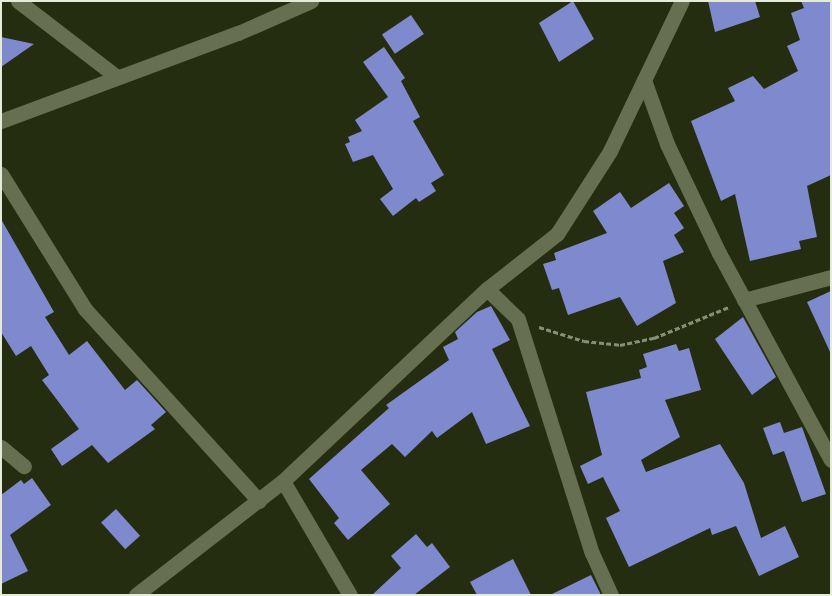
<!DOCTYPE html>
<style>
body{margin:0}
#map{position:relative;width:832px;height:596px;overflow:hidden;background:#252d10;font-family:Overpass,sans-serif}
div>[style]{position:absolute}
.building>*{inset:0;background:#7e89ce;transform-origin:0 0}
.path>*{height:3px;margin-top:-1.5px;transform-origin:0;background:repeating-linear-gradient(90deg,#878e77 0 5px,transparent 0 7.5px)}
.minor>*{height:15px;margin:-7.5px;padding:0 7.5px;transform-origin:7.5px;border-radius:7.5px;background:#667051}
span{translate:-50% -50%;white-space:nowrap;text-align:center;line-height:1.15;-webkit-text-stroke:5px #101307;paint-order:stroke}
.frame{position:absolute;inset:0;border:2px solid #e5ebd9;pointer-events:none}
</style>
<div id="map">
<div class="building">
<div style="clip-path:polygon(573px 1px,594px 39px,559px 62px,539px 23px)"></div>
<div style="clip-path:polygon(708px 1px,755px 1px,760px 17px,715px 32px)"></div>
<div style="clip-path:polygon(801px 1px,831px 1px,831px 175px,807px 186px,817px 237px,799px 241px,801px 249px,750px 261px,735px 194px,721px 201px,691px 121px,735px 101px,728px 88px,753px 76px,764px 89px,798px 71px,787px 46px,800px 40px,791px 13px,804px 8px)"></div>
<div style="left:411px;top:15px;width:23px;height:35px;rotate:56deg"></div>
<div style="clip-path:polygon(1px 37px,34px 44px,1px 67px)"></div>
<div style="clip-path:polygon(384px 47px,405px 78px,401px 81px,420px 117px,413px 121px,444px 175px,431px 183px,436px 191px,419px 202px,416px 198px,393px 216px,380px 199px,393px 189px,373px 155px,353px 162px,345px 144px,350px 142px,348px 137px,362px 131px,355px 120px,388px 97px,363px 62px)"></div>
<div style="clip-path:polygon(669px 183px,684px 206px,674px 213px,684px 228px,674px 235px,684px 252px,663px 261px,676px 303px,637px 326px,620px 297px,568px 315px,559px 288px,552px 290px,543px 264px,556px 260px,554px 253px,607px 233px,593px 211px,620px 192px,631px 208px)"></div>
<div style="clip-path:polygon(1px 219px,54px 312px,45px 317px,69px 355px,87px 341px,125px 390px,137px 380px,166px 412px,151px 425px,155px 429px,108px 463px,92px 445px,62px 466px,51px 449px,79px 429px,42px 380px,49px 375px,31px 346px,16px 356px,1px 332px)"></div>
<div style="clip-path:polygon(831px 291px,831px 354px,807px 302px)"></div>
<div style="clip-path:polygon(491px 306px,510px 340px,492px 349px,530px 426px,486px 444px,472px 412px,437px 438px,432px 431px,405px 457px,392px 444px,361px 470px,390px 504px,348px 540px,334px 523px,339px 518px,309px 479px,389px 408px,386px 405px,449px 360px,443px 347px,458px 339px,455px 332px,477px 312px)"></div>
<div style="clip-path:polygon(743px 317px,776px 377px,752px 395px,715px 339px)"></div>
<div style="clip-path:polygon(676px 344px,679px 351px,689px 348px,701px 390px,665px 400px,680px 437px,641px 460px,646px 472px,720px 444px,744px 483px,761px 538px,785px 526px,799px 557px,759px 576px,736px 526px,712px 535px,710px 528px,629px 567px,606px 518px,620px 511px,603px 477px,588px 484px,580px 466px,602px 455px,586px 392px,641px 378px,639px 370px,647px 367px,643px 354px)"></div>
<div style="clip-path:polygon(780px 422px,784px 433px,802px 427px,826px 494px,802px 502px,784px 451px,773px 455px,763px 428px)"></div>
<div style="clip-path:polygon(32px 478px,51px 505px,10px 535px,28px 571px,1px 584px,1px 495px,21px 480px,24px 484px)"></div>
<div style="left:116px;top:509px;width:36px;height:20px;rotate:48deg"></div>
<div style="clip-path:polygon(416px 534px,427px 547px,432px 543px,450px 567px,414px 595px,372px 595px,401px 568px,391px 556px)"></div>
<div style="clip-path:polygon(513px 559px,531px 595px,477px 595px,470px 582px)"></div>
<div style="clip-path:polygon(591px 575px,601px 595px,550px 595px)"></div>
</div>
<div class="path">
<div style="left:539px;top:327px;width:47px;rotate:17.3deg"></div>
<div style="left:584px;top:341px;width:36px;rotate:6deg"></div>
<div style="left:620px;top:345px;width:35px;rotate:-12deg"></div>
<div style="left:654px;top:338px;width:81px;rotate:-22.5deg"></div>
</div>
<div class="minor">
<div style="left:18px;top:1px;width:125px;rotate:37.5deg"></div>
<div style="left:644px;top:80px;width:68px;rotate:70.2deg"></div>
<div style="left:667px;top:144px;width:121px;rotate:64.5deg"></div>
<div style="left:719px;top:253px;width:235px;rotate:61.6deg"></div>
<div style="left:1px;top:121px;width:253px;rotate:-20.4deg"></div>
<div style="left:238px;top:33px;width:80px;rotate:-23.7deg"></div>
<div style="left:1px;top:174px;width:159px;rotate:58.1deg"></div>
<div style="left:85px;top:309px;width:259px;rotate:47.8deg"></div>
<div style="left:487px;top:289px;width:43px;rotate:44.1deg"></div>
<div style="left:518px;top:319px;width:245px;rotate:72.5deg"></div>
<div style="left:592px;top:553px;width:46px;rotate:65.7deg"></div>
<div style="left:744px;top:300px;width:90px;rotate:-14.8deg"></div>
<div style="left:1px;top:447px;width:30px;rotate:40deg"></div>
<div style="left:283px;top:481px;width:132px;rotate:59.6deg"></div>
<div style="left:136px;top:595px;width:186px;rotate:-37.8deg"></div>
<div style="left:283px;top:481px;width:280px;rotate:-43.3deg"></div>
<div style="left:487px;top:289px;width:89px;rotate:-38.2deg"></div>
<div style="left:557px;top:234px;width:98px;rotate:-57.4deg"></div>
<div style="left:610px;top:151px;width:166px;rotate:-64.4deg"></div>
</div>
<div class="frame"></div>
</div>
